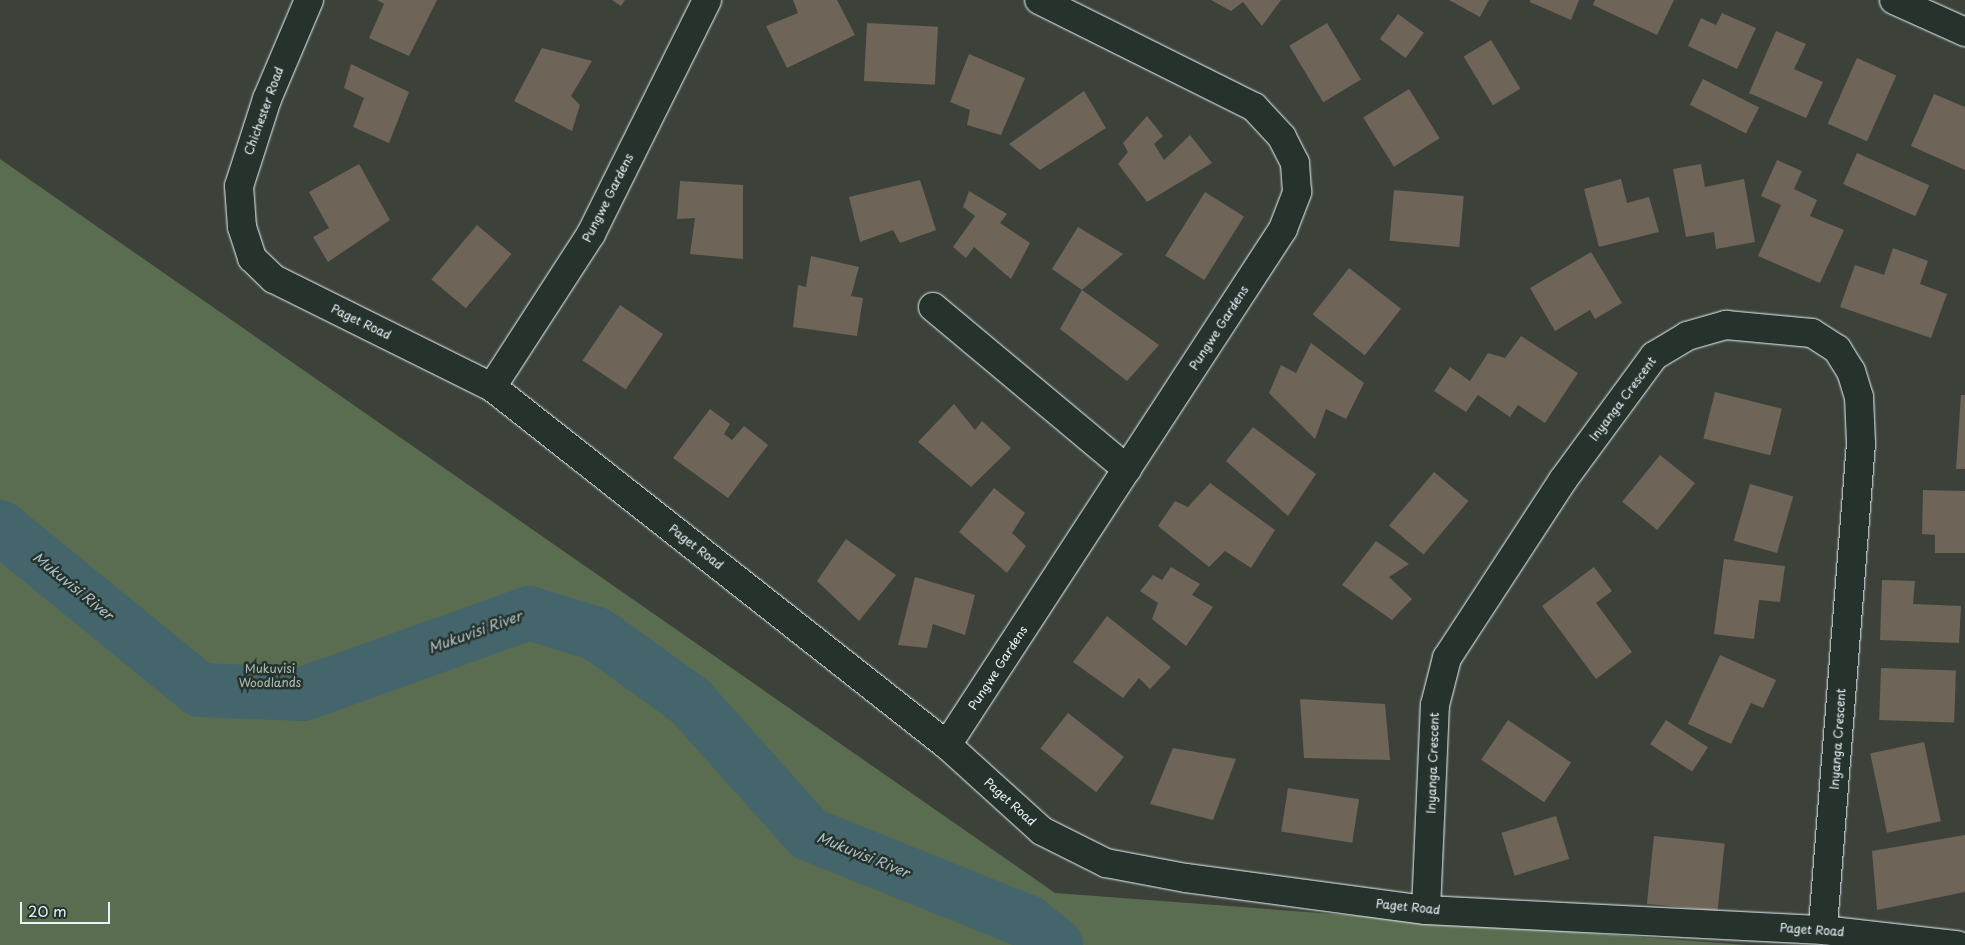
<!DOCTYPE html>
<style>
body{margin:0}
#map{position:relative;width:1965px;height:945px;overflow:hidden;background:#3c423a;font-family:"Playpen Sans",sans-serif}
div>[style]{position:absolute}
.green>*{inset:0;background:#5a6d50}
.river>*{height:54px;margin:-27px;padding:0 27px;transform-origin:27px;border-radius:27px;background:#44656b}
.building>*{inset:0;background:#6e6458;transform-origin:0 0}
.roads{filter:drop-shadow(0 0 1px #e8f1f8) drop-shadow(0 0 1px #e8f1f8)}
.minor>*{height:28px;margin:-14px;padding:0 14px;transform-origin:14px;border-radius:14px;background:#26332d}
span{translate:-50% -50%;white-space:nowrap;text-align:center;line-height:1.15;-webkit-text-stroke:5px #26332d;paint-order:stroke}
.street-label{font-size:12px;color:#e8f1f8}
.park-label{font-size:12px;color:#afbcb5}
.water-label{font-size:14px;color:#afc0c7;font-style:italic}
.scale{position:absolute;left:20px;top:902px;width:90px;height:22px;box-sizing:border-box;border:2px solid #e8f1f8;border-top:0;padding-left:6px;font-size:15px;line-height:18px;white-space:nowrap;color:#e8f1f8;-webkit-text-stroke:4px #26332d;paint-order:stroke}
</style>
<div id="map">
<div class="green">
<div style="clip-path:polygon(0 159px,1055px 893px,1747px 945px,0 945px)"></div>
</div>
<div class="river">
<div style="left:0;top:527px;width:258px;rotate:39.2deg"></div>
<div style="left:200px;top:690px;width:103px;rotate:2.2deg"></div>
<div style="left:303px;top:694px;width:240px;rotate:-19.7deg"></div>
<div style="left:529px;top:613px;width:71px;rotate:17.2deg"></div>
<div style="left:597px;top:634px;width:115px;rotate:35.8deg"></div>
<div style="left:690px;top:701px;width:178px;rotate:48.2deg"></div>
<div style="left:809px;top:834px;width:236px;rotate:21.9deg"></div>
<div style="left:1028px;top:922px;width:36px;rotate:39deg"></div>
</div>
<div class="building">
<div style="clip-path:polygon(377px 0,437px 0,409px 56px,369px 38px,384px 4px)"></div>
<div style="clip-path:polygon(612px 0,625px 0,621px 6px)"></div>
<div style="clip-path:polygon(793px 0,837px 0,855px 35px,787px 68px,766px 26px,798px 13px)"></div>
<div style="clip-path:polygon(1211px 0,1281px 0,1262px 26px,1243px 2px,1231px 11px)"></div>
<div style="clip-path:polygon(1449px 0,1489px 0,1480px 17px)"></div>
<div style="clip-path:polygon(1530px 0,1579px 0,1571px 20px,1530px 2px)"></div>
<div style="clip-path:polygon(1595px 0,1674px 0,1657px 35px,1593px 5px)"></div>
<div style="clip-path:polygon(1722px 13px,1756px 28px,1737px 69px,1688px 46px,1701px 18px,1716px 25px)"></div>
<div style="left:1398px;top:14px;width:32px;height:31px;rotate:36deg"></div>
<div style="left:867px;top:23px;width:71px;height:58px;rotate:3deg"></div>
<div style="left:1327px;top:23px;width:66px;height:44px;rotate:59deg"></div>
<div style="clip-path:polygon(1776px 31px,1806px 44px,1794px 69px,1823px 82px,1806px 118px,1749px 93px)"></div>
<div style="left:1491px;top:40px;width:57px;height:32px;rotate:59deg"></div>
<div style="clip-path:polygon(542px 48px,592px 61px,571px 96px,580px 105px,572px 131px,514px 101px)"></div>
<div style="clip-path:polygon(969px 54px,1025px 78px,1001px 135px,967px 125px,970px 110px,950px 102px)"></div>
<div style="left:1857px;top:58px;width:43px;height:72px;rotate:24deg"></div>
<div style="clip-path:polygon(351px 64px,409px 92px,389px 143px,353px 127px,364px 98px,344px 88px)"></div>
<div style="left:1703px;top:79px;width:63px;height:29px;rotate:27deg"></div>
<div style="left:1409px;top:89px;width:58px;height:54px;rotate:58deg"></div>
<div style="clip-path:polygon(1084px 91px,1106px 128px,1040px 170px,1009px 144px)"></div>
<div style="clip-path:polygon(1934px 94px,1965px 107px,1965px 170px,1911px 146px)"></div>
<div style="clip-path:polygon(1147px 116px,1163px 136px,1154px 144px,1164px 160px,1190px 135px,1212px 163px,1147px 202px,1118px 164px,1128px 152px,1123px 143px)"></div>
<div style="left:1857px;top:153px;width:79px;height:34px;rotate:24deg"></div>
<div style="clip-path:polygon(1777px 160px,1802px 171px,1794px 189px,1817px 200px,1810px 216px,1844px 230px,1820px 283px,1758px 256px,1781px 205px,1761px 196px)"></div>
<div style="clip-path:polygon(359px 164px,390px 220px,328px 262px,313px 237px,329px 228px,309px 192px)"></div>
<div style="clip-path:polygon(1701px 164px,1705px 187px,1744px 179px,1755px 242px,1716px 249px,1714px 232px,1686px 237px,1673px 169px)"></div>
<div style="clip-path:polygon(1621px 179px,1627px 203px,1649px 197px,1659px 232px,1599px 247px,1584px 189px)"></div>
<div style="clip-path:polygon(920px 180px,936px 230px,900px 243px,893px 230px,860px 242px,849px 197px)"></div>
<div style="clip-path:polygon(680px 181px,743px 185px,743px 259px,690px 254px,695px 218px,677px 219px)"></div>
<div style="left:1394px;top:190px;width:70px;height:51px;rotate:5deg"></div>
<div style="clip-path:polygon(969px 191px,1007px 214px,1000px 223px,1030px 243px,1011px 279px,974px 247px,966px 258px,953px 247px,975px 216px,963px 207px)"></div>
<div style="left:1205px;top:192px;width:46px;height:75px;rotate:32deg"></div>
<div style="left:477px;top:225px;width:45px;height:71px;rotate:40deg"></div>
<div style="clip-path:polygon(1078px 227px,1123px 254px,1082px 290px,1052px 269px)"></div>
<div style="clip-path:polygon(1893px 248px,1928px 261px,1920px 284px,1947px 294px,1931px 338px,1840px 307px,1855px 265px,1884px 275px)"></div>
<div style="clip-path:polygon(1591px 252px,1622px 303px,1595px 319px,1590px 310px,1555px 331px,1530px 288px)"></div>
<div style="clip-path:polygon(811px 256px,859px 267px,851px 296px,863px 298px,857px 336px,793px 327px,798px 285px,806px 287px)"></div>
<div style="left:1349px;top:268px;width:66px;height:59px;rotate:38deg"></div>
<div style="clip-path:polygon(1082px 290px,1159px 345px,1127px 381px,1060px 329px)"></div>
<div style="left:620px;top:305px;width:52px;height:67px;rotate:34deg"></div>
<div style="clip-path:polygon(1521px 336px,1578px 373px,1545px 423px,1518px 405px,1510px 417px,1478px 395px,1466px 412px,1434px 391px,1450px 367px,1470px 381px,1488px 353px,1505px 358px)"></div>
<div style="clip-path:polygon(1311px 343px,1364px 383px,1346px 419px,1326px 409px,1315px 439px,1269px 393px,1281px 365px,1296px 373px)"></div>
<div style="left:1715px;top:392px;width:69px;height:48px;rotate:14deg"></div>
<div style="clip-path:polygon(1961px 395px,1965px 395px,1965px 469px,1956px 469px)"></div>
<div style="clip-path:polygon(954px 404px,975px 430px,982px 421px,1011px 448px,971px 487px,918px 442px)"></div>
<div style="clip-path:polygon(710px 409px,730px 424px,724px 434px,732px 440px,744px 426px,768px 445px,728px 498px,673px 458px)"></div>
<div style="clip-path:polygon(1253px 427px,1316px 474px,1288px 516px,1226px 461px)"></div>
<div style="left:1660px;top:455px;width:45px;height:60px;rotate:39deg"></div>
<div style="left:1434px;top:472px;width:45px;height:70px;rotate:40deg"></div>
<div style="clip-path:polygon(1210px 483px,1275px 530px,1251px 568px,1225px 551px,1209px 567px,1158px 526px,1175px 501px,1188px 507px)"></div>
<div style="left:1750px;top:484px;width:45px;height:59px;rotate:16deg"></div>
<div style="clip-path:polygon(994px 488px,1025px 513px,1012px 533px,1026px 546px,1007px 573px,959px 532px)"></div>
<div style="clip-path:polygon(1923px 490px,1965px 491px,1965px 553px,1935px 553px,1935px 535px,1922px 534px)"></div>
<div style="clip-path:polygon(846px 539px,896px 575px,859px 621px,817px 581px)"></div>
<div style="clip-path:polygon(1376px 541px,1409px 564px,1389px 577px,1412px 599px,1392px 620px,1342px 585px)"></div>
<div style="clip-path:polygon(1724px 559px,1785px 566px,1780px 602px,1759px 600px,1754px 639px,1714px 634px)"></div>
<div style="clip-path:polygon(1171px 567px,1200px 584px,1192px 595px,1213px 607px,1186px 646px,1152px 619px,1158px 603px,1140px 591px,1153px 575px,1162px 580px)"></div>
<div style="clip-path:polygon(1594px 567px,1612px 591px,1596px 603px,1632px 652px,1596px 679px,1542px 606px)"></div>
<div style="clip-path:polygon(915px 577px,975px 595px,965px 635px,933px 624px,927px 648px,898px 645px)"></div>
<div style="clip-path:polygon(1882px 580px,1915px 581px,1913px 604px,1961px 606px,1959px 643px,1880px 640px)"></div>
<div style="clip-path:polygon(1107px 616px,1171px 667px,1150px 689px,1139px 678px,1123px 698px,1073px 662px)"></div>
<div style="clip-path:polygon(1720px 655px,1776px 680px,1763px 708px,1751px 703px,1731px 744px,1688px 724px)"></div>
<div style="left:1881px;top:668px;width:75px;height:52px;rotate:2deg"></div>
<div style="clip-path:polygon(1300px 699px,1385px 704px,1390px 760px,1304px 758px)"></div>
<div style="left:1068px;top:713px;width:71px;height:45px;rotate:38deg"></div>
<div style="left:1508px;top:720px;width:76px;height:48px;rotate:34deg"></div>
<div style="left:1666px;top:720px;width:50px;height:29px;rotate:33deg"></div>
<div style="left:1924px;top:742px;width:81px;height:55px;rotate:78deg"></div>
<div style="clip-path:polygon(1173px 748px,1236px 759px,1213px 820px,1150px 804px)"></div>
<div style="left:1288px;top:788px;width:72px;height:44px;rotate:9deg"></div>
<div style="left:1556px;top:816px;width:45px;height:57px;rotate:73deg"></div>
<div style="clip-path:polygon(1965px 835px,1965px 892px,1877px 910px,1872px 851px)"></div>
<div style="left:1654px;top:836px;width:71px;height:68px;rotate:6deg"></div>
</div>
<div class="roads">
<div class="minor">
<div style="left:309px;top:0;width:108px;rotate:113deg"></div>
<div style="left:267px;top:99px;width:91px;rotate:107.8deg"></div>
<div style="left:239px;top:186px;width:41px;rotate:85.8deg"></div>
<div style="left:242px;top:227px;width:33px;rotate:72deg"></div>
<div style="left:252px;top:258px;width:30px;rotate:44deg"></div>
<div style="left:274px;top:279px;width:243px;rotate:26.4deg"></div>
<div style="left:492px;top:387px;width:579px;rotate:38.2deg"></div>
<div style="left:947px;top:745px;width:128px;rotate:42.2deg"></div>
<div style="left:1042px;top:831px;width:72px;rotate:26.6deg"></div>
<div style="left:1106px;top:863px;width:81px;rotate:10.6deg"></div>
<div style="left:1186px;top:878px;width:242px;rotate:7.6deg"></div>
<div style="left:1426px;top:910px;width:398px;rotate:2.9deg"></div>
<div style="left:1823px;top:930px;width:135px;rotate:6.4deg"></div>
<div style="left:1894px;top:0;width:78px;rotate:24.3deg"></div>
<div style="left:933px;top:307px;width:253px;rotate:39.9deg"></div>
<div style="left:492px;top:387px;width:182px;rotate:-57.1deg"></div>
<div style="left:591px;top:234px;width:261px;rotate:-63.6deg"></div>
<div style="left:947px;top:745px;width:616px;rotate:-56.93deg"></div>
<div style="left:1283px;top:229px;width:40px;rotate:-69deg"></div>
<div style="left:1297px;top:192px;width:29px;rotate:-94deg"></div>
<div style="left:1295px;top:163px;width:29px;rotate:-117deg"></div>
<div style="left:1282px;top:137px;width:41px;rotate:-133deg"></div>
<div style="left:1254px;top:107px;width:240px;rotate:-153.5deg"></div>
<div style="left:1426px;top:910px;width:205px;rotate:-87.5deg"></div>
<div style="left:1435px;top:705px;width:49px;rotate:-75.7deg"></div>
<div style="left:1447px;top:658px;width:212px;rotate:-56.9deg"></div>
<div style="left:1563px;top:480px;width:154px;rotate:-53.7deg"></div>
<div style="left:1654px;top:356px;width:39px;rotate:-31deg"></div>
<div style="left:1687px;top:336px;width:41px;rotate:-15.8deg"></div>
<div style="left:1726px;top:325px;width:86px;rotate:5.3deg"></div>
<div style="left:1812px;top:333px;width:30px;rotate:33deg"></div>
<div style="left:1837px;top:349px;width:26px;rotate:58deg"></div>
<div style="left:1851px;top:371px;width:27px;rotate:73deg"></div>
<div style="left:1859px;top:397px;width:46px;rotate:87.5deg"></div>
<div style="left:1861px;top:443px;width:488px;rotate:94.5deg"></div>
</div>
</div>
<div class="street-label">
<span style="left:264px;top:111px;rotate:-70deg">Chichester Road</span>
<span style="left:608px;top:198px;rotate:-63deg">Pungwe Gardens</span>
<span style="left:361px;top:322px;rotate:26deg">Paget Road</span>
<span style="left:1219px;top:328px;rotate:-57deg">Pungwe Gardens</span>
<span style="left:1623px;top:399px;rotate:-53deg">Inyanga Crescent</span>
<span style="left:696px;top:547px;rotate:38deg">Paget Road</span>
<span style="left:998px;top:668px;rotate:-57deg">Pungwe Gardens</span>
<span style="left:1838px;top:739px;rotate:-86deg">Inyanga Crescent</span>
<span style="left:1433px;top:763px;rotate:-88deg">Inyanga Crescent</span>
<span style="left:1010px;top:802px;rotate:42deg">Paget Road</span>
<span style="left:1408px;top:907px;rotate:6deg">Paget Road</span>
<span style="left:1812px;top:930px;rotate:4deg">Paget Road</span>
</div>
<div class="park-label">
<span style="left:270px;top:676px">Mukuvisi<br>Woodlands</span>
</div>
<div class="water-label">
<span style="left:73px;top:586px;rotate:39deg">Mukuvisi River</span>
<span style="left:475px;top:632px;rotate:-20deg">Mukuvisi River</span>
<span style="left:863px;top:855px;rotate:22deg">Mukuvisi River</span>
</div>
<div class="scale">20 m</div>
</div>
